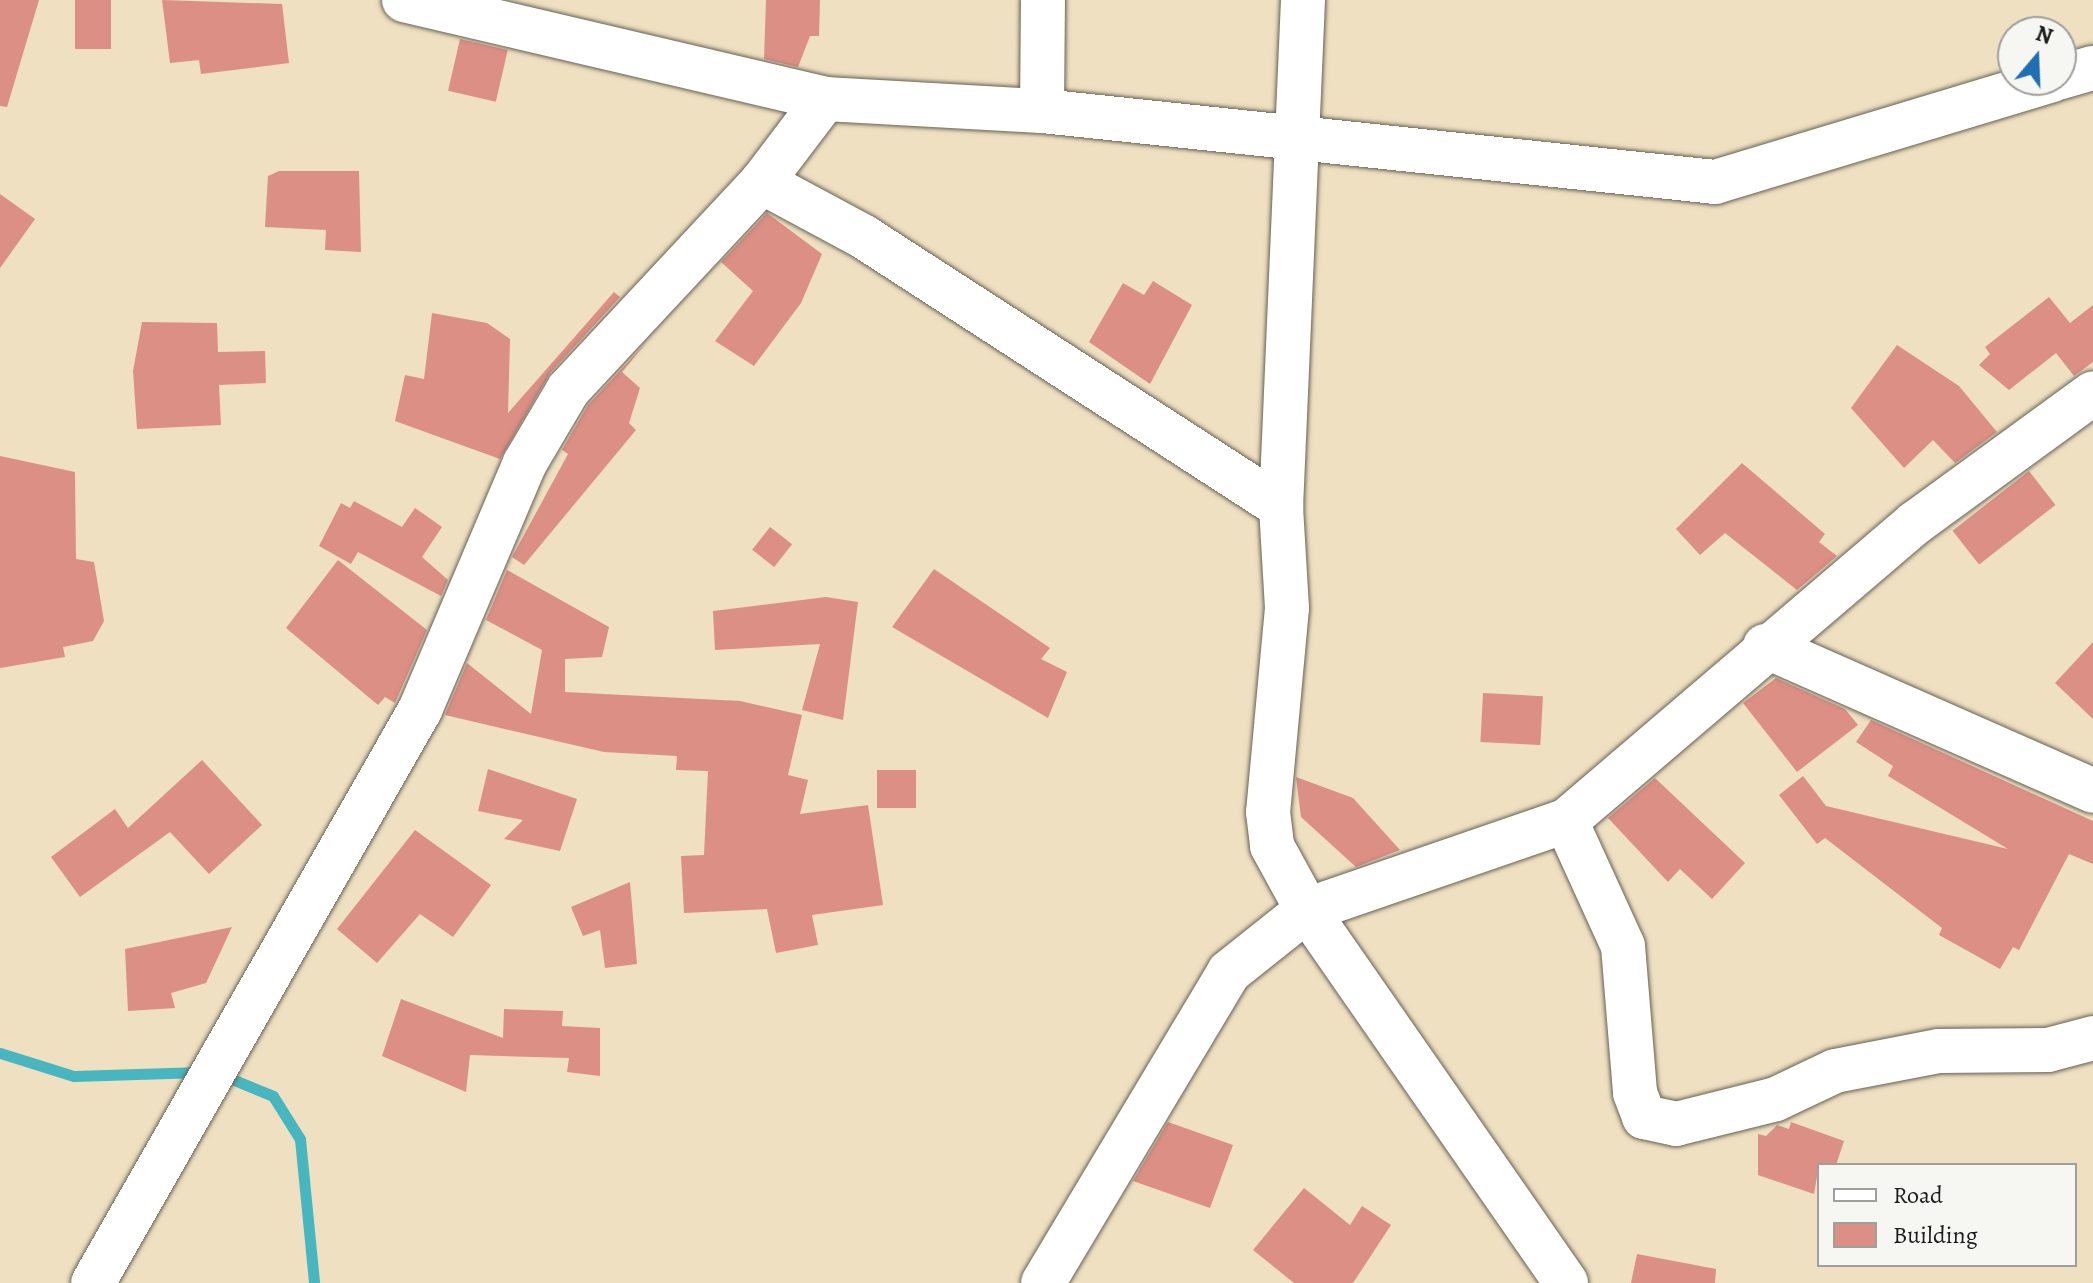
<!DOCTYPE html>
<style>
body{margin:0}
#map{position:relative;width:2093px;height:1283px;overflow:hidden;background:#efe0c1;font-family:Alegreya,serif}
div>[style]{position:absolute}
.stream>*{height:11px;margin:-5.5px;padding:0 5.5px;transform-origin:5.5px;border-radius:5.5px;background:#47b6bf}
.building>*{inset:0;background:#db8f85;transform-origin:0 0}
.roads{filter:drop-shadow(0 0 2px #666156) drop-shadow(0 0 2px #666156)}
.minor>*{height:44px;margin:-22px;padding:0 22px;transform-origin:22px;border-radius:22px;background:#fff}
span{translate:-50% -50%;white-space:nowrap;text-align:center;line-height:1.15;-webkit-text-stroke:7px #f6f6f2;paint-order:stroke}
.legend{position:absolute;left:1817px;top:1163px;width:260px;height:104px;box-sizing:border-box;background:#f6f6f2;border:2px solid #9f9f9c;margin:0;padding:10px 14px;list-style:none;font-size:24px;color:#1c1c1c}
.legend li{display:flex;align-items:center;gap:16px;height:40px}
.legend b{width:40px;border:2px solid #9f9f9c}
.north{position:absolute;left:1997px;top:16px;width:80px;height:80px;box-sizing:border-box;background:#f6f6f2;border:2px solid #9f9f9c;border-radius:50%;rotate:19deg;font-size:22px;font-weight:700;line-height:32px;text-align:center;color:#1c1c1c}
.north::after{content:'';display:block;margin:auto;width:28px;height:36px;background:#1f6fb2;clip-path:polygon(50% 0,100% 100%,50% 72%,0 100%)}
</style>
<div id="map">
<div class="stream">
<div style="left:0;top:1053px;width:77px;rotate:17.3deg"></div>
<div style="left:74px;top:1076px;width:127px;rotate:-1.8deg"></div>
<div style="left:222px;top:1075px;width:55px;rotate:22.4deg"></div>
<div style="left:273px;top:1096px;width:51px;rotate:57.9deg"></div>
<div style="left:300px;top:1139px;width:145px;rotate:84.4deg"></div>
</div>
<div class="building">
<div style="clip-path:polygon(0 0,39px 0,7px 107px,0 106px)"></div>
<div style="left:75px;top:0;width:36px;height:49px"></div>
<div style="clip-path:polygon(162px 0,282px 4px,289px 63px,201px 74px,199px 60px,170px 63px)"></div>
<div style="clip-path:polygon(766px 0,820px 0,819px 36px,810px 36px,798px 67px,764px 59px)"></div>
<div style="left:460px;top:39px;width:49px;height:53px;rotate:13deg"></div>
<div style="clip-path:polygon(279px 171px,359px 171px,361px 252px,325px 250px,326px 230px,265px 227px,268px 176px)"></div>
<div style="clip-path:polygon(0 194px,35px 219px,0 268px)"></div>
<div style="clip-path:polygon(767px 213px,822px 254px,801px 303px,754px 366px,715px 341px,753px 291px,721px 262px)"></div>
<div style="clip-path:polygon(1153px 281px,1192px 305px,1150px 384px,1089px 342px,1123px 283px,1144px 295px)"></div>
<div style="clip-path:polygon(614px 292px,620px 297px,550px 373px,500px 459px,395px 421px,405px 375px,424px 379px,432px 313px,487px 323px,510px 339px,508px 413px)"></div>
<div style="clip-path:polygon(2049px 297px,2070px 323px,2093px 305px,2093px 362px,2074px 376px,2056px 353px,2009px 390px,1979px 365px,1990px 354px,1985px 347px)"></div>
<div style="clip-path:polygon(142px 322px,217px 323px,218px 352px,265px 351px,266px 383px,219px 385px,221px 425px,137px 429px,133px 371px)"></div>
<div style="clip-path:polygon(646px 343px,622px 372px,640px 388px,629px 423px,636px 430px,524px 565px,512px 557px,568px 454px,562px 450px,588px 405px)"></div>
<div style="clip-path:polygon(1897px 345px,1959px 386px,1997px 432px,1955px 463px,1933px 440px,1904px 468px,1851px 408px)"></div>
<div style="clip-path:polygon(0 456px,75px 472px,76px 559px,94px 562px,104px 621px,93px 641px,63px 647px,65px 657px,0 668px)"></div>
<div style="clip-path:polygon(1742px 463px,1825px 534px,1819px 542px,1837px 556px,1797px 590px,1725px 533px,1700px 555px,1676px 529px)"></div>
<div style="left:2029px;top:471px;width:43px;height:97px;rotate:52deg"></div>
<div style="clip-path:polygon(354px 501px,402px 527px,415px 508px,442px 527px,422px 557px,448px 580px,441px 596px,358px 552px,351px 564px,319px 546px,341px 503px,350px 508px)"></div>
<div style="left:770px;top:527px;width:28px;height:29px;rotate:38deg"></div>
<div style="clip-path:polygon(338px 560px,427px 630px,395px 703px,385px 697px,378px 705px,286px 628px)"></div>
<div style="clip-path:polygon(934px 569px,1050px 648px,1041px 659px,1067px 672px,1048px 718px,892px 627px)"></div>
<div style="clip-path:polygon(507px 570px,609px 627px,602px 657px,565px 659px,565px 692px,740px 701px,802px 715px,788px 775px,808px 780px,800px 814px,868px 805px,883px 905px,812px 915px,818px 945px,776px 953px,767px 909px,684px 913px,681px 856px,704px 855px,708px 771px,676px 770px,677px 756px,604px 752px,445px 715px,467px 663px,531px 714px,542px 650px,486px 620px)"></div>
<div style="clip-path:polygon(826px 597px,858px 602px,843px 720px,802px 710px,820px 644px,715px 650px,713px 611px)"></div>
<div style="clip-path:polygon(2093px 642px,2093px 719px,2055px 683px)"></div>
<div style="clip-path:polygon(1776px 678px,1845px 709px,1858px 725px,1797px 772px,1743px 703px)"></div>
<div style="left:1483px;top:693px;width:60px;height:49px;rotate:3deg"></div>
<div style="clip-path:polygon(1871px 720px,2093px 821px,2093px 864px,2069px 854px,2019px 950px,2013px 947px,2000px 969px,1939px 935px,1942px 928px,1825px 838px,1817px 844px,1779px 795px,1803px 776px,1826px 806px,2008px 849px,1888px 776px,1893px 766px,1856px 742px)"></div>
<div style="clip-path:polygon(202px 760px,262px 825px,209px 874px,170px 832px,80px 897px,51px 857px,115px 809px,128px 828px)"></div>
<div style="clip-path:polygon(488px 769px,577px 799px,560px 851px,504px 839px,523px 820px,478px 811px)"></div>
<div style="left:916px;top:770px;width:38px;height:39px;rotate:90deg"></div>
<div style="clip-path:polygon(1296px 777px,1353px 798px,1400px 850px,1356px 867px,1301px 817px)"></div>
<div style="clip-path:polygon(1655px 778px,1745px 863px,1712px 899px,1680px 869px,1668px 882px,1608px 818px)"></div>
<div style="clip-path:polygon(415px 830px,491px 885px,453px 937px,420px 914px,377px 963px,337px 929px)"></div>
<div style="clip-path:polygon(630px 882px,637px 964px,605px 968px,600px 930px,583px 936px,571px 907px)"></div>
<div style="clip-path:polygon(232px 927px,206px 983px,171px 993px,175px 1008px,128px 1011px,125px 949px)"></div>
<div style="clip-path:polygon(401px 999px,503px 1038px,504px 1009px,563px 1011px,562px 1026px,600px 1028px,600px 1076px,567px 1072px,569px 1058px,470px 1055px,466px 1092px,382px 1056px)"></div>
<div style="clip-path:polygon(1168px 1122px,1233px 1145px,1210px 1208px,1133px 1181px)"></div>
<div style="clip-path:polygon(1791px 1122px,1844px 1141px,1836px 1165px,1819px 1165px,1814px 1194px,1758px 1175px,1758px 1134px,1766px 1136px,1777px 1125px,1789px 1129px)"></div>
<div style="clip-path:polygon(1304px 1188px,1350px 1225px,1362px 1206px,1391px 1225px,1353px 1283px,1294px 1283px,1253px 1250px)"></div>
<div style="clip-path:polygon(1637px 1254px,1716px 1269px,1715px 1283px,1631px 1283px)"></div>
</div>
<div class="roads">
<div class="minor">
<div style="left:404px;top:0;width:432px;rotate:13.2deg"></div>
<div style="left:825px;top:99px;width:217px;rotate:3.2deg"></div>
<div style="left:1042px;top:111px;width:677px;rotate:6.02deg"></div>
<div style="left:1715px;top:182px;width:352px;rotate:-16.8deg"></div>
<div style="left:1303px;top:0;width:507px;rotate:92.48deg"></div>
<div style="left:1281px;top:507px;width:101px;rotate:86.6deg"></div>
<div style="left:1287px;top:608px;width:205px;rotate:95.3deg"></div>
<div style="left:1268px;top:812px;width:34px;rotate:83deg"></div>
<div style="left:1272px;top:846px;width:73px;rotate:61.3deg"></div>
<div style="left:1307px;top:910px;width:454px;rotate:55.2deg"></div>
<div style="left:2061px;top:77px;width:33px;rotate:-16deg"></div>
<div style="left:1042px;top:111px;width:111px;rotate:-89.5deg"></div>
<div style="left:762px;top:182px;width:116px;rotate:28.3deg"></div>
<div style="left:864px;top:237px;width:497px;rotate:32.9deg"></div>
<div style="left:1765px;top:646px;width:359px;rotate:23.8deg"></div>
<div style="left:1566px;top:821px;width:137px;rotate:65.5deg"></div>
<div style="left:1623px;top:946px;width:147px;rotate:85.3deg"></div>
<div style="left:1635px;top:1093px;width:26px;rotate:69deg"></div>
<div style="left:1644px;top:1117px;width:33px;rotate:12deg"></div>
<div style="left:1676px;top:1124px;width:103px;rotate:-14deg"></div>
<div style="left:1776px;top:1099px;width:65px;rotate:-25.4deg"></div>
<div style="left:1835px;top:1071px;width:106px;rotate:-10.9deg"></div>
<div style="left:1939px;top:1051px;width:109px;rotate:-0.5deg"></div>
<div style="left:2048px;top:1050px;width:47px;rotate:-14.9deg"></div>
<div style="left:93px;top:1283px;width:660px;rotate:-60.29deg"></div>
<div style="left:420px;top:710px;width:268px;rotate:-67deg"></div>
<div style="left:525px;top:463px;width:85px;rotate:-59.5deg"></div>
<div style="left:568px;top:390px;width:284px;rotate:-47deg"></div>
<div style="left:762px;top:182px;width:104px;rotate:-52.8deg"></div>
<div style="left:1043px;top:1283px;width:362px;rotate:-59.1deg"></div>
<div style="left:1229px;top:972px;width:100px;rotate:-38.5deg"></div>
<div style="left:1307px;top:910px;width:274px;rotate:-19deg"></div>
<div style="left:1566px;top:821px;width:459px;rotate:-40.5deg"></div>
<div style="left:1915px;top:523px;width:220px;rotate:-36.1deg"></div>
</div>
</div>
<ul class="legend">
<li><b style="height:10px;background:#fff"></b>Road</li>
<li><b style="height:22px;background:#db8f85"></b>Building</li>
</ul>
<div class="north">N</div>
</div>
